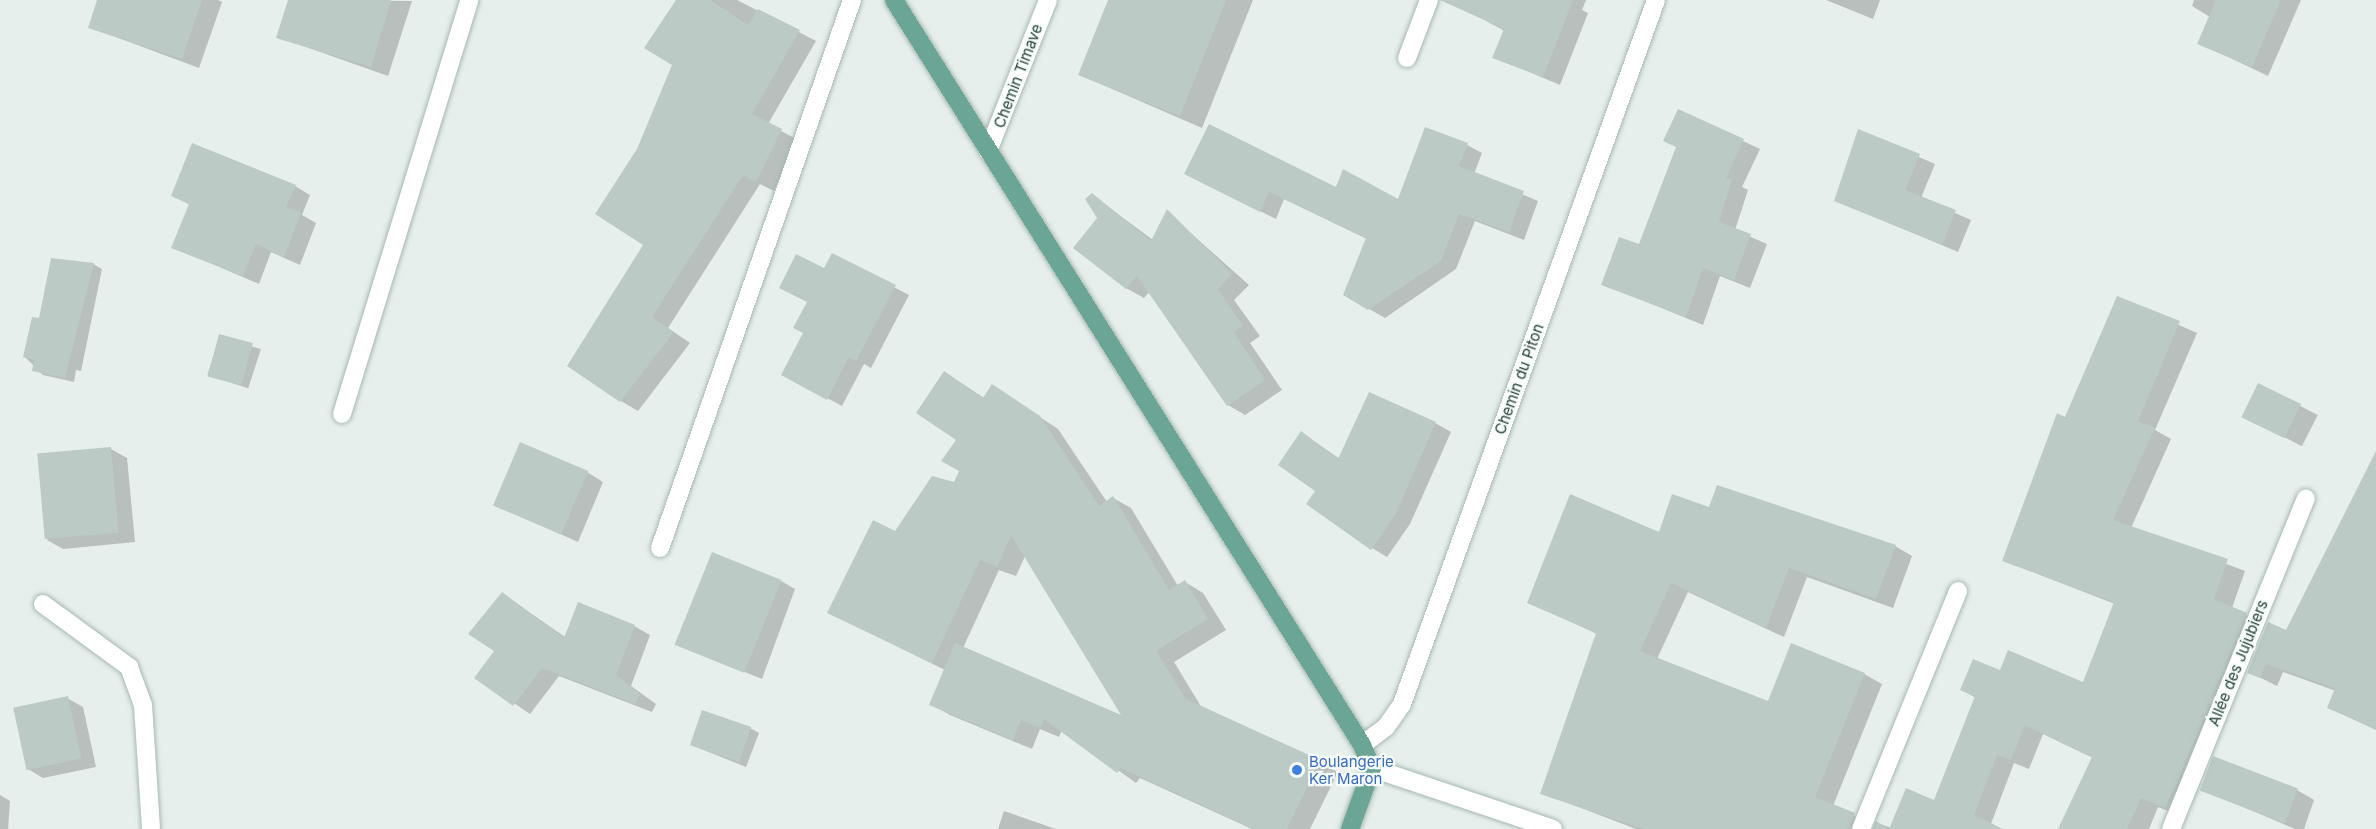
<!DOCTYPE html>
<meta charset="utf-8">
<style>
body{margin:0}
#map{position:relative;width:2376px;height:829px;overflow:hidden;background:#e6efeb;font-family:Inter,sans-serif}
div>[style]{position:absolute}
.shadow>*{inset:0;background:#0003;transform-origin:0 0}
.building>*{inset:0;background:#bbcac4;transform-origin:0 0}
.roads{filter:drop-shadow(0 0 2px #a8b8b2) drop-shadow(0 0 2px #a8b8b2)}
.minor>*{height:18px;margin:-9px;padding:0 9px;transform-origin:9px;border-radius:9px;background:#fff}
.major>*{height:18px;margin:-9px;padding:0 9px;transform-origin:9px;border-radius:9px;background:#6aa596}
.dots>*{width:16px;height:16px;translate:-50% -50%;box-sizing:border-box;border:3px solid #f7fbf9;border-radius:50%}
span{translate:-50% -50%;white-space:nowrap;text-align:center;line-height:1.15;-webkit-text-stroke:4.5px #f7fbf9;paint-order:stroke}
.street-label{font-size:15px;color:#24423a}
.shop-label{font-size:15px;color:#366cbe}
.left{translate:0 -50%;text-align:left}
</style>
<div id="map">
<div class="shadow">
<div style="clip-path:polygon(98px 0,218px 0,222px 2px,199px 68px,89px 27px)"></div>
<div style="clip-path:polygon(290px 0,412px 1px,388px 76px,278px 37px)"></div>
<div style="clip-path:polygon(678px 0,737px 0,816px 41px,768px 124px,798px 140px,774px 191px,760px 184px,668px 328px,690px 343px,638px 411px,621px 401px,645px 245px,638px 150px,673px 64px)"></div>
<div style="clip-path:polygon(1109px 0,1253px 0,1202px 128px,1080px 75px)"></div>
<div style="clip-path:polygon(1494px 0,1586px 0,1582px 10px,1588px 13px,1560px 85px,1494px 57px,1505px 31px,1486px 21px)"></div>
<div style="clip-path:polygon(1826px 0,1880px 0,1873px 19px)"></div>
<div style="clip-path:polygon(2194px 0,2301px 0,2268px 76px,2199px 43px,2210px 17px,2192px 6px)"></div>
<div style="clip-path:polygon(1679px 111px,1760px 149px,1742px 187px,1748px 190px,1735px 230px,1767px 244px,1750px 288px,1720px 276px,1703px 325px,1603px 284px,1640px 246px,1677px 147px)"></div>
<div style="clip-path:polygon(1859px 131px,1935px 164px,1921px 198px,1971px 220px,1958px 252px,1836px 200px)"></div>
<div style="clip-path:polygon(1467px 145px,1482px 153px,1474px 174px,1538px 201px,1524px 240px,1475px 221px,1456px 269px,1385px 318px,1345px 295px,1367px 239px,1284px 199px,1276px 219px,1201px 182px,1336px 189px,1399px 201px)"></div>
<div style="clip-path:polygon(295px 186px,310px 195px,302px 215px,316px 223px,300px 265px,271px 252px,259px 284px,173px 247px,190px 205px,173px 195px)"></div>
<div style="clip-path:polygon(1092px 195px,1153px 240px,1167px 212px,1249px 285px,1234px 300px,1260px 336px,1250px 343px,1282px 390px,1245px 415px,1228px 405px,1150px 291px,1144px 298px,1126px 288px)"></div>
<div style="clip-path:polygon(833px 255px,909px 295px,871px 368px,864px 364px,842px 406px,797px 382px,805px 333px)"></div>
<div style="clip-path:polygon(93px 264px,102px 269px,81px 371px,76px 370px,74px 382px,43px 375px,24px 356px,41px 320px)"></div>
<div style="clip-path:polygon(2118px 298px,2197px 333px,2155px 430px,2171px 439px,2131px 528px,2245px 571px,2232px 608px,2263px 624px,2183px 817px,2158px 807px,2149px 829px,2080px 829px,2093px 758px,2043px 734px,2029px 769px,2014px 763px,1989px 829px,1872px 829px,1877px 823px,1892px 828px,1935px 801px,1976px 698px,1962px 690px,2001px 672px,2084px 684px,2115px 604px,2004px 561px)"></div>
<div style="left:220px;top:336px;width:43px;height:41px;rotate:18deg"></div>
<div style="clip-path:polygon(evenodd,963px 384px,984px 398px,993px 386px,1058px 429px,1107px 502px,1113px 498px,1131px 508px,1178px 586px,1185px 582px,1203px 593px,1226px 630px,1174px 662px,1202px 708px,1338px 772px,1310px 829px,1252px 829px,1140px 778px,1136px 783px,1062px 730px,1059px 737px,1040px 729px,1032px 749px,950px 715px,931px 704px,945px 670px,829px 613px,896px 533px,955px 484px,960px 471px,963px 384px,1026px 554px,1125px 718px,963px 648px,999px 570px,1016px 576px,1026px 554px)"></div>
<div style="left:2259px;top:385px;width:66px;height:35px;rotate:27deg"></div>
<div style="clip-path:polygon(1435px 423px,1451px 432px,1410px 524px,1387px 557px,1372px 548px,1318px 490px,1302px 433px,1340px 459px)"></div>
<div style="clip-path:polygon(111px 449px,127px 458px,135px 542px,63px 549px,47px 540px)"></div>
<div style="clip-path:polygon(2376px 455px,2376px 730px,2329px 708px,2336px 691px,2283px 672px,2277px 686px,2249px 672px,2286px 632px)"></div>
<div style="clip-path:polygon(587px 472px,603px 482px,578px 542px,495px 505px)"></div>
<div style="clip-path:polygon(1710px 509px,1895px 546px,1912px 556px,1893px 608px,1807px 577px,1784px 637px,1688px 592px,1657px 659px,1769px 703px,1864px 674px,1882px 684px,1833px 806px,1872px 824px,1871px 829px,1636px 829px,1542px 793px,1597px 634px,1529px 602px)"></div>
<div style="clip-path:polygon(781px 581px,795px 589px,762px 679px,681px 646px)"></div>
<div style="clip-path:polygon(503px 594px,565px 637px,634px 626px,650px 635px,631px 686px,656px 704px,652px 712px,559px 676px,530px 714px,476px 677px,496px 651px)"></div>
<div style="clip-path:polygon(67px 698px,83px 707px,96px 767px,43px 778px,28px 769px)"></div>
<div style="clip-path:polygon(750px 728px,759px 733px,746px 767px,691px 745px)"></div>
<div style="clip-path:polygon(2201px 789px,2297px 790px,2314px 800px,2304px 829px,2295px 829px)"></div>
<div style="clip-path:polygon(0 795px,10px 801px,8px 829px,0 829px)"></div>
<div style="clip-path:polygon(1004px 811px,1056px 829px,998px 829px)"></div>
</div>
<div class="building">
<div style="clip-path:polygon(97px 0,202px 0,182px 59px,88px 28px)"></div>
<div style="clip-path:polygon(288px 0,391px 0,371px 67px,276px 38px)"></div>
<div style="clip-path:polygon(676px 0,710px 0,748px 25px,758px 9px,800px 30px,752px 114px,782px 129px,756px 182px,743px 175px,652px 317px,674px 332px,620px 402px,567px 366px,643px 245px,595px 214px,637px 149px,672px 65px,644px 48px)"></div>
<div style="clip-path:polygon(1108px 0,1226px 0,1180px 116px,1078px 75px)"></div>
<div style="clip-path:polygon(1440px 0,1573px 0,1543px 77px,1492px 58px,1504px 29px)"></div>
<div style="clip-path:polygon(2216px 0,2281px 0,2252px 67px,2197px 44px)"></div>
<div style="clip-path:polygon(1678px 109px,1744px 139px,1726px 178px,1732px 179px,1719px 222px,1751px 234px,1734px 280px,1703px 268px,1686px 317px,1601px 285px,1619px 237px,1639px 244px,1676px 147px,1663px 141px)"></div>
<div style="clip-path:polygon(1209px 124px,1336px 187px,1343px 169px,1398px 199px,1425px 127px,1468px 143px,1459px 166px,1524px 191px,1509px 232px,1459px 214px,1441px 261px,1368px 310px,1343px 295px,1366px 238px,1269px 192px,1260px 212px,1184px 174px)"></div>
<div style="clip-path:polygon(1858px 129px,1920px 154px,1905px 190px,1956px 210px,1942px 245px,1834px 201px)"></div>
<div style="clip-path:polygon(192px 143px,296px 185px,286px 207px,301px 213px,284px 257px,256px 244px,243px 276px,171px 248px,189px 204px,171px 196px)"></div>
<div style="clip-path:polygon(1092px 193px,1151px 241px,1167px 209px,1232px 274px,1218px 289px,1243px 326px,1234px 332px,1265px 380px,1227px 406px,1137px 276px,1126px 289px,1073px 248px,1097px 218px,1085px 199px)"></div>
<div style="clip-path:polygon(832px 253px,896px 285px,856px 361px,849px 357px,827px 400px,781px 375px,803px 333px,793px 328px,807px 302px,779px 288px,796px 254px,824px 268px)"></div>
<div style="clip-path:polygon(51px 258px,94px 263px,65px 378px,32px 371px,34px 360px,23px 357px,32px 317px,39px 318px)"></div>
<div style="clip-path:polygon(2117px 296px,2180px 321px,2138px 421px,2155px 428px,2113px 520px,2228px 559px,2214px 599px,2247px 613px,2178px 781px,2165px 808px,2141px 798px,2127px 829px,2058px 829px,2092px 757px,2025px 725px,2011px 760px,1997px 755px,1974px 815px,2003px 829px,1873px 829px,1876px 821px,1889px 829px,1906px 788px,1934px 800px,1975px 696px,1960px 690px,1973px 659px,2000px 670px,2008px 650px,2083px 682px,2114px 602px,2002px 561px,2057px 413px,2065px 417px)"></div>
<div style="left:219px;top:334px;width:35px;height:44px;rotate:15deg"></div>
<div style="clip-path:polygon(944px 371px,983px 398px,992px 384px,1040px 416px,1099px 506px,1113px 496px,1169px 590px,1185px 580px,1208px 619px,1156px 651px,1186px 699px,1320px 760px,1287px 829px,1254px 829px,1121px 768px,1117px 773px,1044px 719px,1040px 728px,1021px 720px,1013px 740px,929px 705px,955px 643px,1121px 715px,1011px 535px,997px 567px,980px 560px,932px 663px,827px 613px,873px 520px,895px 531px,932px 476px,954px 482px,959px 471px,941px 461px,956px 440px,916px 413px)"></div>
<div style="left:2258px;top:383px;width:48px;height:38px;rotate:26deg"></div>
<div style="clip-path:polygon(1369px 392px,1436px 422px,1395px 515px,1371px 550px,1306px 504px,1315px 491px,1278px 465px,1301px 431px,1338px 459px)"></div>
<div style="left:520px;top:442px;width:74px;height:69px;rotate:23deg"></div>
<div style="left:111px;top:447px;width:86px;height:74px;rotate:85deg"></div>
<div style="clip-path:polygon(2376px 451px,2376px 729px,2327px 708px,2335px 688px,2266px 664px,2260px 678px,2247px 673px,2268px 622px,2286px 630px)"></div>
<div style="clip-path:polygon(1717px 485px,1896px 545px,1876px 599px,1789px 568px,1766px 628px,1671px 583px,1640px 651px,1768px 701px,1791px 643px,1865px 673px,1815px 797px,1855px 813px,1850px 829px,1644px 829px,1540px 794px,1596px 633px,1527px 603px,1570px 494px,1659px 532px,1672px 494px,1709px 507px)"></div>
<div style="left:712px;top:552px;width:75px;height:100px;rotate:22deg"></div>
<div style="clip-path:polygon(502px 592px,564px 638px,578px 602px,635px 625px,616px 675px,640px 694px,635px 704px,542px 668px,513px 706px,474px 678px,494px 651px,468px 634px)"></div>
<div style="left:68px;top:696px;width:64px;height:56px;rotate:78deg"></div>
<div style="left:702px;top:710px;width:52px;height:37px;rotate:19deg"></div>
<div style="left:2213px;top:756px;width:91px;height:37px;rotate:21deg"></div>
</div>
<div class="roads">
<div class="minor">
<div style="left:1407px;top:58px;width:62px;rotate:-69.2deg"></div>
<div style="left:988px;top:151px;width:162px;rotate:-68.3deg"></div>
<div style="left:342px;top:414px;width:433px;rotate:-72.9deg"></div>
<div style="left:660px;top:548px;width:581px;rotate:-70.69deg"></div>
<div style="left:43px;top:604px;width:107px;rotate:36.2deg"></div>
<div style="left:129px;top:667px;width:40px;rotate:69.8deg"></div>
<div style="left:143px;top:705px;width:124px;rotate:86.3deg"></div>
<div style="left:1362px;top:745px;width:30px;rotate:-37deg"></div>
<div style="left:1386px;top:727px;width:28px;rotate:-55deg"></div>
<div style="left:1402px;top:704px;width:748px;rotate:-70.16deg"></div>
<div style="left:1372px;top:768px;width:191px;rotate:18.6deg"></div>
<div style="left:1861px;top:829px;width:257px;rotate:-67.8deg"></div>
<div style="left:2171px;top:829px;width:357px;rotate:-67.8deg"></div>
</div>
<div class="major">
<div style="left:894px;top:0;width:880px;rotate:57.86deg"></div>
<div style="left:1362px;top:745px;width:25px;rotate:67deg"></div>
<div style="left:1372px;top:768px;width:65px;rotate:109.8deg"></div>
</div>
</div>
<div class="dots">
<div style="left:1297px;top:770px;background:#3f7fe0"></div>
</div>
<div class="street-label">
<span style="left:1018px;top:76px;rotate:-69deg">Chemin Timave</span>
<span style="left:1519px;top:379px;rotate:-70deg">Chemin du Piton</span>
<span style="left:2238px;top:663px;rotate:-68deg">Allée des Jujubiers</span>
</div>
<div class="shop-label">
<span class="left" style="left:1309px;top:770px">Boulangerie<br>Ker Maron</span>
</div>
</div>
